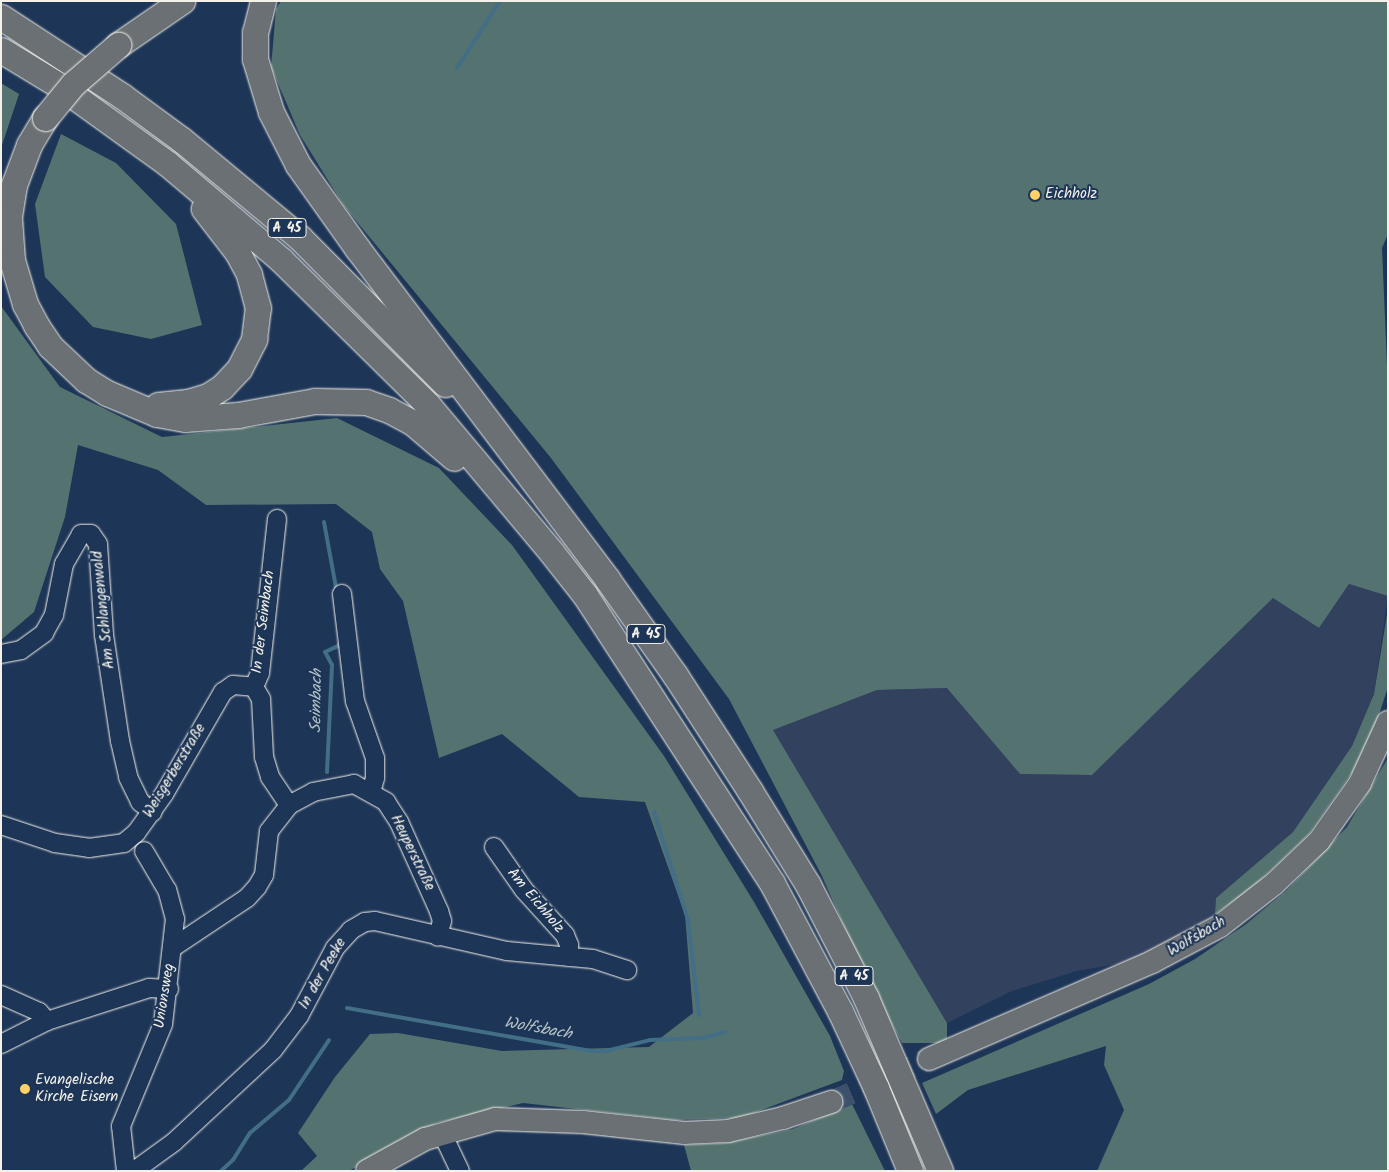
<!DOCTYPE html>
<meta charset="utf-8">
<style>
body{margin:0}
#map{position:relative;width:1389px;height:1172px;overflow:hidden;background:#1d3557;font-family:Kalam,sans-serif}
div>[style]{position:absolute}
.built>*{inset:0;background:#31415e}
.green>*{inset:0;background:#547270}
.stream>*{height:4px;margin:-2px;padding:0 2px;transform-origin:2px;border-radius:2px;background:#426e86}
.major-tunnel>*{height:22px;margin-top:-11px;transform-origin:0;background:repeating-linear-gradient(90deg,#3d516d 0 22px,transparent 0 33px)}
.roads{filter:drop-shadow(0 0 1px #f4f1e8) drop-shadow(0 0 1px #f4f1e8)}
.minor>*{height:18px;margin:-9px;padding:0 9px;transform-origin:9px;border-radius:9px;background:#1d3557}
.major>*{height:22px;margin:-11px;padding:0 11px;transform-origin:11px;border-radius:11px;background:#6a7074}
.highway>*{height:25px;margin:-12.5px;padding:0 12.5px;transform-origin:12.5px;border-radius:12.5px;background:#6a7074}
.bridges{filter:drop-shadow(0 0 1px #f4f1e8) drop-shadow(0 0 1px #f4f1e8)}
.highway-bridge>*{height:25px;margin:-12.5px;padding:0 12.5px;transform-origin:12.5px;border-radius:12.5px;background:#6a7074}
.dots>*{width:14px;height:14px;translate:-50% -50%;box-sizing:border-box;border:2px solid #1d3557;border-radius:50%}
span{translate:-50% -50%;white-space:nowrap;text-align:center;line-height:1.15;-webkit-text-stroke:4px #1d3557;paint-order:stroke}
.shield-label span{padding:1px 4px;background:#1d3557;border:1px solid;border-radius:4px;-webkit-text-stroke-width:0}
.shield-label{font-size:14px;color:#f4f1e8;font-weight:700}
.poi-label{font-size:15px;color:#f4f1e8}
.left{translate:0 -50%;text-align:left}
.street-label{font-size:15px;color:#f4f1e8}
.water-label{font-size:16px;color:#b6c3c6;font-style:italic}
.frame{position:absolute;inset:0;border:2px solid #f4f1e8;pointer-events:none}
</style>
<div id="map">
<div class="built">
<div style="clip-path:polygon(1349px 584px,1388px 596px,1374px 694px,1352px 746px,1293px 832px,1216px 898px,1215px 914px,1134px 961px,1077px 971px,1012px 991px,947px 1023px,772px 730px,877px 690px,948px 688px,1020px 774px,1092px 775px,1273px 598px,1319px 628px)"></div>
</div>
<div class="green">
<div style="clip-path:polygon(281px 1px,1388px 1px,1388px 234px,1382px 248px,1388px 388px,1388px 596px,1349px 584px,1319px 628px,1273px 598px,1092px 775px,1020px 774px,947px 688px,877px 690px,773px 730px,947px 1023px,947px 1043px,902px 1043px,868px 981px,822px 876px,729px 699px,551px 458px,344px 206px,300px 135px,271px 67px,276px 9px)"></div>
<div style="clip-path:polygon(1px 83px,19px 94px,1px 148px)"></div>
<div style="clip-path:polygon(61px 134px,116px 163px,176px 224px,202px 325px,151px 339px,93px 327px,45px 277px,35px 204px)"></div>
<div style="clip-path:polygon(1px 306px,60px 387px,162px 437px,337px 418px,439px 468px,512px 545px,664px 756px,754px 902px,830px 1036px,844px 1071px,842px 1080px,740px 1118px,676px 1120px,523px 1103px,436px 1123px,349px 1171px,301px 1171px,317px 1156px,298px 1133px,335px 1077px,370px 1034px,398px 1033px,502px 1051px,649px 1047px,693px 1013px,685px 915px,645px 802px,579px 797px,502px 734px,439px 758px,403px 601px,380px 569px,372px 532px,336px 504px,206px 505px,158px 470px,78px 445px,65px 517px,34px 612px,1px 640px)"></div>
<div style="clip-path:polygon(1388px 608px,1388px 687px,1376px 724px,1354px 770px,1308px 835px,1252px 888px,1215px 914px,1216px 898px,1293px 832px,1352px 746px,1374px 694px)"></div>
<div style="clip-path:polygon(1388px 758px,1388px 1171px,1097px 1171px,1124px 1110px,1104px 1065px,1106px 1046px,968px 1090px,936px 1114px,922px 1083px,1149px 984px,1195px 959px,1245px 925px,1286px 891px,1347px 827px)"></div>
<div style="clip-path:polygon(852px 1104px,885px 1171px,691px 1171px,684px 1145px,726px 1143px,793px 1129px)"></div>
</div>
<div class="stream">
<div style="left:457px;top:68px;width:80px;rotate:-57.3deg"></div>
<div style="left:324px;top:522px;width:72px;rotate:79.6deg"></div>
<div style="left:327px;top:772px;width:107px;rotate:-87.3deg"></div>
<div style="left:332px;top:665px;width:15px;rotate:-118deg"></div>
<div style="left:325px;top:652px;width:14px;rotate:-25deg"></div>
<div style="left:338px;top:646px;width:8px;rotate:-60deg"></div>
<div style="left:654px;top:812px;width:113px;rotate:72.5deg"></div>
<div style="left:688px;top:920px;width:96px;rotate:83.4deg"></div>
<div style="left:347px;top:1008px;width:248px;rotate:10deg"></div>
<div style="left:591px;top:1051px;width:15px"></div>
<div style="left:606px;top:1051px;width:45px;rotate:-14deg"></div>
<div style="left:650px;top:1040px;width:53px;rotate:-2.2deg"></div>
<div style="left:703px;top:1038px;width:23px;rotate:-15deg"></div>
<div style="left:221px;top:1171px;width:16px;rotate:-43deg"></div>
<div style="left:233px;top:1160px;width:32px;rotate:-58deg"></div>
<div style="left:250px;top:1133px;width:51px;rotate:-40.2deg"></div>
<div style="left:289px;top:1100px;width:72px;rotate:-56.3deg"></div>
</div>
<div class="major-tunnel">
<div style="left:831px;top:1102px;width:107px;rotate:-23.7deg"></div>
</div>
<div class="roads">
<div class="minor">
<div style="left:342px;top:594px;width:108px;rotate:83.1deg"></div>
<div style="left:355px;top:701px;width:60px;rotate:70.7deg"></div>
<div style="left:375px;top:758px;width:20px;rotate:90deg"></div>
<div style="left:375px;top:778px;width:15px;rotate:106deg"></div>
<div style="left:1px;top:654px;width:20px;rotate:-11deg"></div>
<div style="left:21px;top:650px;width:29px;rotate:-36deg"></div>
<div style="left:44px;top:633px;width:21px;rotate:-61deg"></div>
<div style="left:54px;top:615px;width:52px;rotate:-78.9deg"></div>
<div style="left:64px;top:564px;width:34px;rotate:-60deg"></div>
<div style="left:81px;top:534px;width:10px"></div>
<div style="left:91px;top:534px;width:12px;rotate:55deg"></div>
<div style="left:98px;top:544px;width:91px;rotate:86.2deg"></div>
<div style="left:104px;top:635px;width:107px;rotate:81.4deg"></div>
<div style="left:120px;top:741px;width:37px;rotate:77deg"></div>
<div style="left:128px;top:777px;width:28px;rotate:64deg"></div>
<div style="left:140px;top:802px;width:16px;rotate:38deg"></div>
<div style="left:254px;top:687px;width:15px;rotate:-67deg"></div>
<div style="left:260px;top:673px;width:155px;rotate:-83.7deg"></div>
<div style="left:254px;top:687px;width:14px;rotate:60deg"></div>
<div style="left:261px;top:699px;width:58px;rotate:87deg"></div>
<div style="left:264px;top:757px;width:21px;rotate:73deg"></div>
<div style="left:270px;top:777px;width:34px;rotate:56deg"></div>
<div style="left:1px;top:825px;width:57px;rotate:18.4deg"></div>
<div style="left:55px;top:843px;width:34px;rotate:8deg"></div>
<div style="left:89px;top:848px;width:35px;rotate:-8deg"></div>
<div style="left:124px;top:843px;width:16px;rotate:-40deg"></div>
<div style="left:136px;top:833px;width:48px;rotate:-54.3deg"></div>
<div style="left:164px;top:794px;width:118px;rotate:-60deg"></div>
<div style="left:223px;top:692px;width:12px;rotate:-35deg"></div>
<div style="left:233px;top:685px;width:21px;rotate:5deg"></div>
<div style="left:494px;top:847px;width:52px;rotate:55.1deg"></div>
<div style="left:524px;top:890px;width:61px;rotate:47.7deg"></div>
<div style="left:565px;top:935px;width:11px;rotate:68deg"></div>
<div style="left:569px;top:945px;width:12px;rotate:90deg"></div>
<div style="left:172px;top:948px;width:90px;rotate:-33.7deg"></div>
<div style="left:247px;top:898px;width:15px;rotate:-48deg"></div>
<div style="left:257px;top:887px;width:14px;rotate:-60deg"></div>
<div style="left:264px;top:875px;width:44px;rotate:-83.5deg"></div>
<div style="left:269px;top:831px;width:33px;rotate:-52deg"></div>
<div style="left:289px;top:805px;width:27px;rotate:-28deg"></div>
<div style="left:313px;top:792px;width:42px;rotate:-11deg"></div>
<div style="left:354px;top:784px;width:37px;rotate:29deg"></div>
<div style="left:386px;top:802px;width:24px;rotate:57deg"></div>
<div style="left:399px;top:822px;width:98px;rotate:65.8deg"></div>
<div style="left:439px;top:911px;width:10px;rotate:73deg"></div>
<div style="left:442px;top:921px;width:16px;rotate:105deg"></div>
<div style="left:1px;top:995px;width:42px;rotate:24.1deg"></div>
<div style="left:39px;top:1012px;width:12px;rotate:48deg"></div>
<div style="left:1px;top:1044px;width:51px;rotate:-26.6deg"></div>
<div style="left:47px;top:1021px;width:107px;rotate:-17.9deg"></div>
<div style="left:149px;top:988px;width:20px;rotate:3deg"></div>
<div style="left:442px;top:1133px;width:42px;rotate:64.7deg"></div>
<div style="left:126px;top:1171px;width:45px;rotate:-96.3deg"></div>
<div style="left:121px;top:1126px;width:110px;rotate:-67.6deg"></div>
<div style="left:163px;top:1024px;width:106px;rotate:-83.5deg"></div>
<div style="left:175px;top:919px;width:30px;rotate:-105deg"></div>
<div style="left:167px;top:890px;width:45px;rotate:-120.5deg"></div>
<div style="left:134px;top:1171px;width:49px;rotate:-35.9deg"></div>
<div style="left:174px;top:1142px;width:135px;rotate:-42.9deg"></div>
<div style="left:273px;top:1050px;width:43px;rotate:-52.6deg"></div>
<div style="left:299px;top:1016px;width:77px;rotate:-62.1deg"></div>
<div style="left:335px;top:948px;width:24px;rotate:-48deg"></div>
<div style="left:351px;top:930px;width:16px;rotate:-30deg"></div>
<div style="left:365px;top:922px;width:10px;rotate:-6deg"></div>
<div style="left:375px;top:921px;width:135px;rotate:12.8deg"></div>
<div style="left:507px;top:951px;width:86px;rotate:5.3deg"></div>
<div style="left:593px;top:959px;width:36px;rotate:18deg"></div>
</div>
<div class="major">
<div style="left:929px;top:1059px;width:243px;rotate:-23.5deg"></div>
<div style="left:1152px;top:962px;width:77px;rotate:-27.9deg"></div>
<div style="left:1220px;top:926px;width:68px;rotate:-37.9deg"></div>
<div style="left:1274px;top:884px;width:62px;rotate:-43.7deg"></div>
<div style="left:1319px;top:841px;width:71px;rotate:-54.7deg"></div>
<div style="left:1360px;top:783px;width:67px;rotate:-65.3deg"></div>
<div style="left:367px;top:1171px;width:66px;rotate:-28.9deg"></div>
<div style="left:425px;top:1139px;width:73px;rotate:-15.9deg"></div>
<div style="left:495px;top:1119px;width:88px;rotate:2deg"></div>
<div style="left:583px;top:1122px;width:102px;rotate:6.2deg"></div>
<div style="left:684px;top:1133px;width:44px;rotate:-2.6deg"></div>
<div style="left:728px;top:1131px;width:57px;rotate:-13.3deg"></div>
<div style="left:783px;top:1118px;width:51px;rotate:-18.4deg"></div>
</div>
<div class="highway">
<div style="left:263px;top:1px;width:32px;rotate:104deg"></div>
<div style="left:255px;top:32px;width:27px;rotate:90deg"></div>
<div style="left:255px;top:59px;width:55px;rotate:73.2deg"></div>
<div style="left:271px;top:112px;width:59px;rotate:63deg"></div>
<div style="left:298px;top:165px;width:102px;rotate:54.6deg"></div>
<div style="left:357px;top:248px;width:415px;rotate:52.9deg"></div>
<div style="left:607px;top:579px;width:118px;rotate:54.7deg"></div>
<div style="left:675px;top:675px;width:138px;rotate:57.1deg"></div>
<div style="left:750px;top:791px;width:110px;rotate:58.3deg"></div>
<div style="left:808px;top:885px;width:127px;rotate:62.8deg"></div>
<div style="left:866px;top:998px;width:188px;rotate:66.8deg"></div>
<div style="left:1px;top:17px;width:145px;rotate:33.1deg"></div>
<div style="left:122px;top:96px;width:74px;rotate:36.3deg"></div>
<div style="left:182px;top:140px;width:153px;rotate:39.7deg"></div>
<div style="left:300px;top:238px;width:206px;rotate:45.2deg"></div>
<div style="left:118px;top:45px;width:78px;rotate:-34.5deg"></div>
<div style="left:1px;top:50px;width:69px;rotate:31.4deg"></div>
<div style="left:60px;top:86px;width:133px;rotate:35.8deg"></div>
<div style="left:168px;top:164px;width:148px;rotate:40.3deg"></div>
<div style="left:281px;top:260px;width:206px;rotate:44.6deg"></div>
<div style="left:428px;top:405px;width:193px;rotate:50deg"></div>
<div style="left:552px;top:553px;width:53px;rotate:51.8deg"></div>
<div style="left:585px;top:595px;width:343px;rotate:57deg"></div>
<div style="left:772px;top:883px;width:145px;rotate:62deg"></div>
<div style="left:840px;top:1011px;width:85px;rotate:64.9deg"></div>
<div style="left:876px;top:1088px;width:90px;rotate:67.7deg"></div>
<div style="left:45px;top:118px;width:31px;rotate:121deg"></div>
<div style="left:29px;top:145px;width:43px;rotate:110.6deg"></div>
<div style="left:14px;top:185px;width:33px;rotate:99deg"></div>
<div style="left:9px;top:218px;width:42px;rotate:85.9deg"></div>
<div style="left:12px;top:260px;width:46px;rotate:73.5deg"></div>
<div style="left:25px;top:304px;width:24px;rotate:62deg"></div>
<div style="left:36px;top:325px;width:25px;rotate:56deg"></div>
<div style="left:50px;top:346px;width:50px;rotate:43.4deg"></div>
<div style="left:86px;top:380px;width:25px;rotate:32deg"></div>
<div style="left:107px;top:393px;width:54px;rotate:22.8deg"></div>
<div style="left:157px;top:414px;width:28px;rotate:10deg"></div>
<div style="left:185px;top:419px;width:53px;rotate:-4.3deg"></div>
<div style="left:238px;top:415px;width:78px;rotate:-10.3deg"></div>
<div style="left:315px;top:401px;width:51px;rotate:1.1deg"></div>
<div style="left:366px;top:402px;width:24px;rotate:19deg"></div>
<div style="left:389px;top:410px;width:26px;rotate:28deg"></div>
<div style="left:412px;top:422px;width:55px;rotate:40.6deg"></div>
<div style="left:158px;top:405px;width:30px;rotate:-6deg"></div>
<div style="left:188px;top:402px;width:21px;rotate:-17deg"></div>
<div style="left:208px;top:396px;width:17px;rotate:-33deg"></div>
<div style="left:222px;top:387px;width:25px;rotate:-47deg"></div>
<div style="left:239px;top:369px;width:34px;rotate:-63deg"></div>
<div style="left:254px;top:339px;width:31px;rotate:-83deg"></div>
<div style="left:258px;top:308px;width:35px;rotate:-105deg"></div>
<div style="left:249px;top:274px;width:24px;rotate:-118deg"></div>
<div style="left:238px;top:253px;width:56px;rotate:-127.7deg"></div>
</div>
</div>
<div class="bridges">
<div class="highway-bridge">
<div style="left:45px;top:118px;width:44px;rotate:-50.5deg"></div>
<div style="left:73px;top:84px;width:60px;rotate:-40.9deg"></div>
</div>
</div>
<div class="dots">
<div style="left:1035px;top:195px;background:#ffd166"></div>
<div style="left:25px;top:1089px;background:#ffd166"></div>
</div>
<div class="shield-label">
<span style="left:287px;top:228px">A 45</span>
<span style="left:646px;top:634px">A 45</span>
<span style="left:854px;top:976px">A 45</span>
</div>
<div class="poi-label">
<span class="left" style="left:1045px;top:195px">Eichholz</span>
<span class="left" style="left:35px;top:1089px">Evangelische<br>Kirche Eisern</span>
</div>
<div class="street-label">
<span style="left:104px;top:610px;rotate:-96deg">Am Schlangenwald</span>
<span style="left:264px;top:622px;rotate:-83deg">In der Seimbach</span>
<span style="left:175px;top:771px;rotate:-59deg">Weisgerberstraße</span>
<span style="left:412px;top:853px;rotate:64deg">Heuperstraße</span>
<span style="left:535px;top:901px;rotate:50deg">Am Eichholz</span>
<span style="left:1197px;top:937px;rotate:-30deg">Wolfsbach</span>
<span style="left:323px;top:974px;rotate:-60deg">In der Peeke</span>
<span style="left:165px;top:996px;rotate:-81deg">Unionsweg</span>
</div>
<div class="water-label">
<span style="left:317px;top:701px;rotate:-89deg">Seimbach</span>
<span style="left:538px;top:1029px;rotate:10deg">Wolfsbach</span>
</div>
<div class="frame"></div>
</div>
